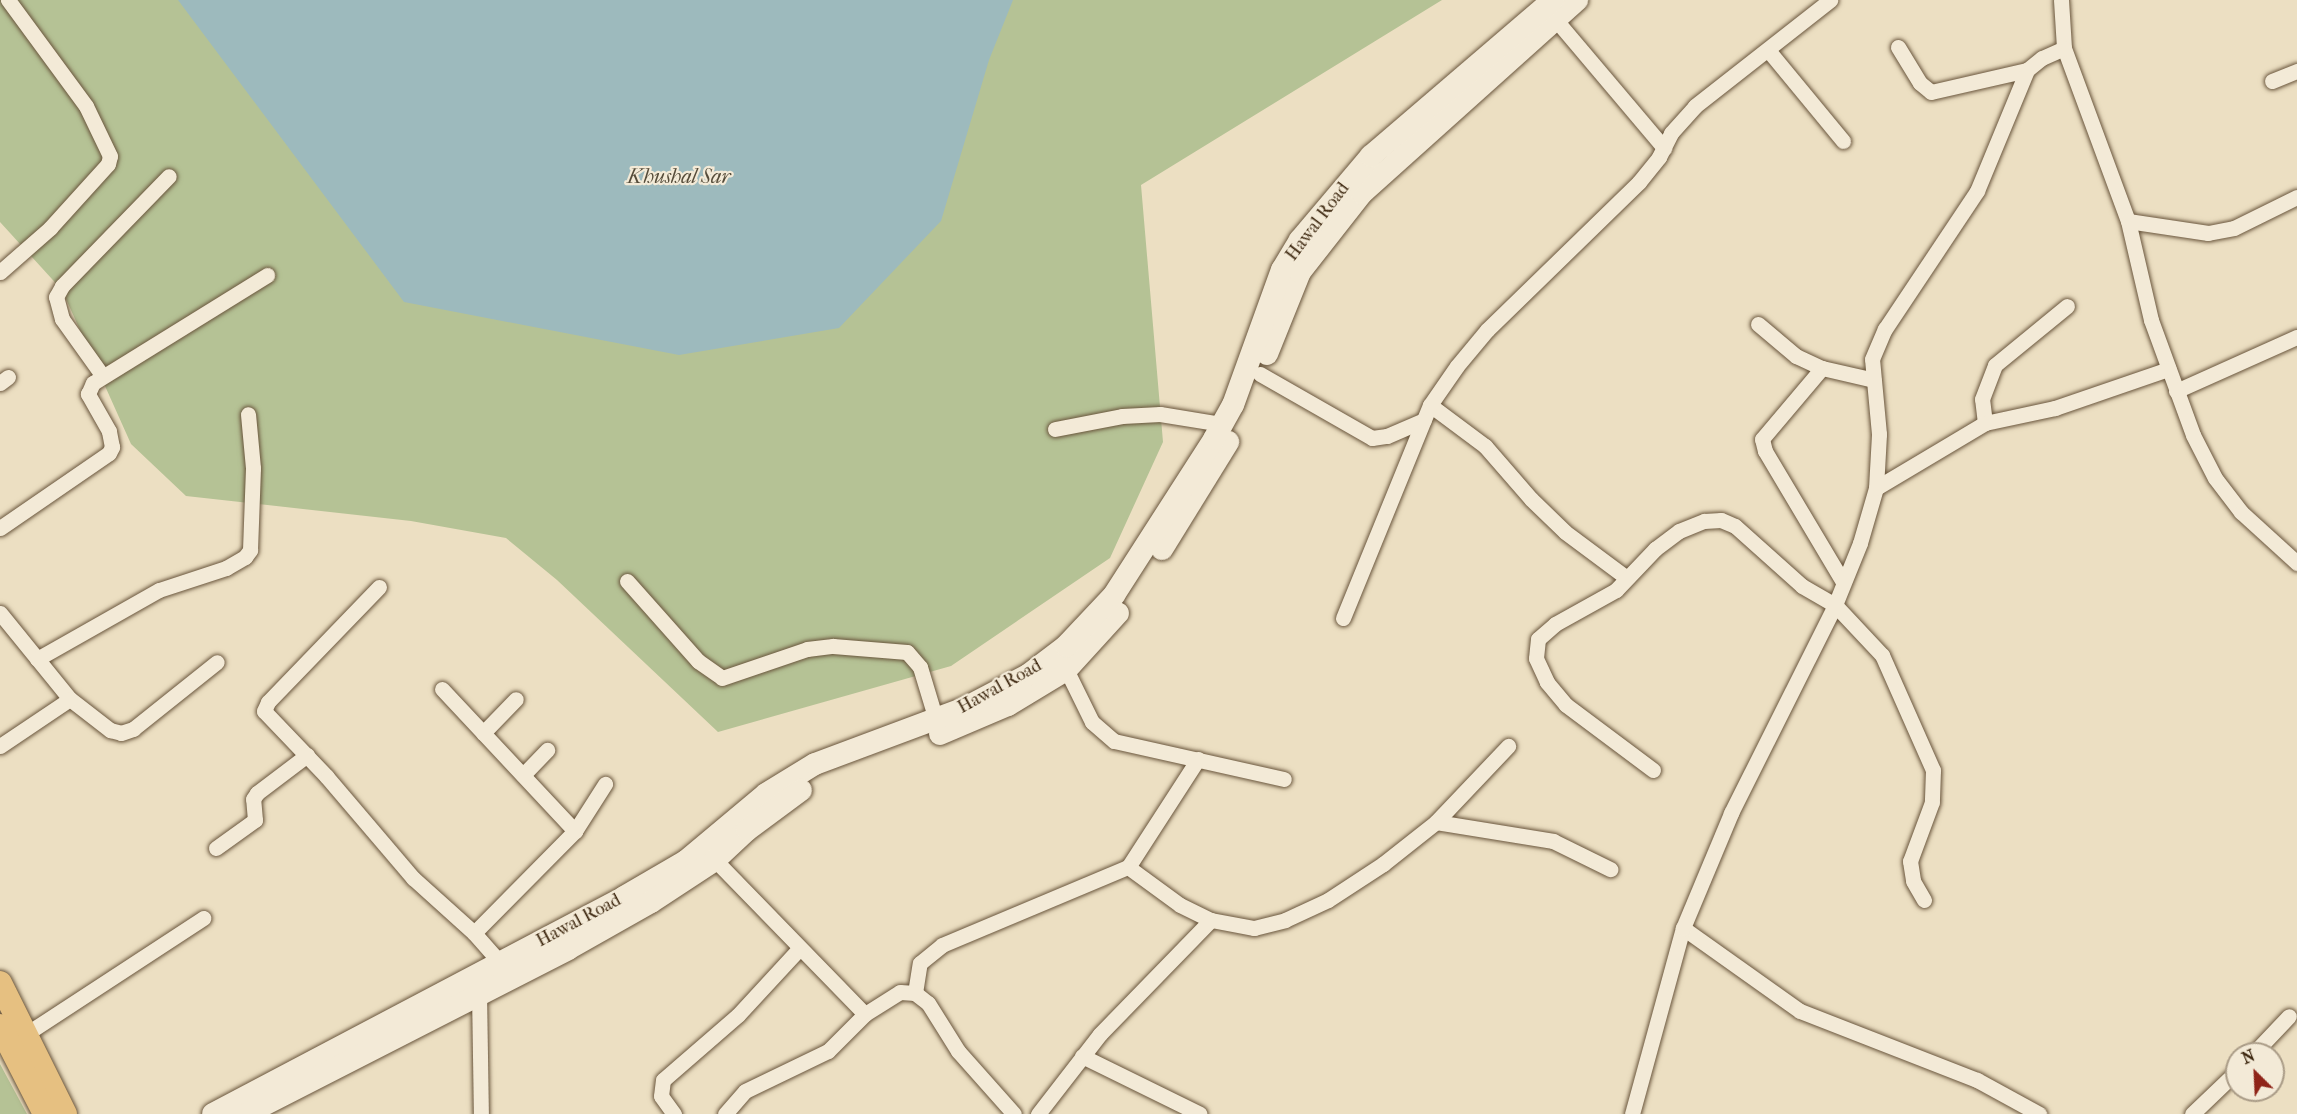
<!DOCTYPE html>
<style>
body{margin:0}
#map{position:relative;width:2297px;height:1114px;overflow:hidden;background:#ecdfc2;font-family:"IM FELL French Canon",serif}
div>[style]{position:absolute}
.green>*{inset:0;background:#b5c295}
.water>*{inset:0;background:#9dbabd}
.roads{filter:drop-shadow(0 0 2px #69553c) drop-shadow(0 0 2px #69553c)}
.minor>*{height:15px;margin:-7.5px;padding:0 7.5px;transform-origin:7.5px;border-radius:7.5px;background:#f3ead7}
.secondary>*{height:22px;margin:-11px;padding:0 11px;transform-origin:11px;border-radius:11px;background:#f3ead7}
.primary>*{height:24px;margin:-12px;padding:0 12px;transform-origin:12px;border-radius:12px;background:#e6c081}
span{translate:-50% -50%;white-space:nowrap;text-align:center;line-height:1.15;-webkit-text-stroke:4.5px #f3ead7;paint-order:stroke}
.street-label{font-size:18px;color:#3d270f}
.water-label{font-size:20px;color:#554c3a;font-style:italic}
.north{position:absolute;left:2225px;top:1042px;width:60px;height:60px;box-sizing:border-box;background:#f3ead7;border:2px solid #aa9c87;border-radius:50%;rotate:336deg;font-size:16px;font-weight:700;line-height:24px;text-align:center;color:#3d270f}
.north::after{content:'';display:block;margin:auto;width:21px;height:27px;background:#8f2418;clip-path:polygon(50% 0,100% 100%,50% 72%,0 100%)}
</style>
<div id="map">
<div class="green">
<div style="clip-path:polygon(0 0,1442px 0,1141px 185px,1163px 442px,1110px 558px,951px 666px,718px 732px,557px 580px,506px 538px,411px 521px,186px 496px,131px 444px,62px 290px,0 222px)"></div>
<div style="clip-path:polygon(0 1064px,27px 1114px,0 1114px)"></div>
</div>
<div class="water">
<div style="clip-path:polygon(178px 0,1013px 0,989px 60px,941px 221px,839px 328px,679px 355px,404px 302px)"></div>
</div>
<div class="roads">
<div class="minor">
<div style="left:2061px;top:0;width:48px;rotate:86.4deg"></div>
<div style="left:2064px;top:48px;width:184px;rotate:69.7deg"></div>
<div style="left:2128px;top:221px;width:102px;rotate:76.9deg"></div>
<div style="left:2151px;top:320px;width:122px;rotate:69.9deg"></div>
<div style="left:2193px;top:435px;width:48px;rotate:62.9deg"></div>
<div style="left:2215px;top:478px;width:43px;rotate:52.6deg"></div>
<div style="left:2241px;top:512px;width:76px;rotate:42.3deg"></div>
<div style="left:1550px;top:13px;width:177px;rotate:49.8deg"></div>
<div style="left:1898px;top:47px;width:42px;rotate:58.6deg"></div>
<div style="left:1920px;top:83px;width:14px;rotate:39deg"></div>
<div style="left:1931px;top:92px;width:98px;rotate:-12.9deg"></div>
<div style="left:1768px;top:50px;width:118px;rotate:50.5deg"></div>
<div style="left:2272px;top:81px;width:27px;rotate:-22deg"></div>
<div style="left:2128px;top:221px;width:81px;rotate:8.5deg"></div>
<div style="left:2208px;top:233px;width:26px;rotate:-11deg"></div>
<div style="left:2234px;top:228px;width:70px;rotate:-26.2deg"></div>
<div style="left:0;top:272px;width:67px;rotate:-41.3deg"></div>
<div style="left:50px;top:228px;width:86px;rotate:-47.8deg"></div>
<div style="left:108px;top:164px;width:8px;rotate:-76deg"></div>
<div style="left:110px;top:156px;width:55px;rotate:-115.6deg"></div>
<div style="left:86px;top:106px;width:132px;rotate:-126.3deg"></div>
<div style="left:1758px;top:324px;width:50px;rotate:40.1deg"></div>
<div style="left:1796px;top:356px;width:29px;rotate:25deg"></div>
<div style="left:1822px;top:368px;width:53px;rotate:13deg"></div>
<div style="left:1822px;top:368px;width:93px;rotate:130.2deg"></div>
<div style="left:1762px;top:439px;width:12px;rotate:76deg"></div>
<div style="left:1765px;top:451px;width:152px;rotate:59.2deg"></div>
<div style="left:1260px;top:374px;width:129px;rotate:29.7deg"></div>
<div style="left:1372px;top:438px;width:15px;rotate:-8deg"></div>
<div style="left:1387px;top:436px;width:40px;rotate:-23.4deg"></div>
<div style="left:102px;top:375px;width:69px;rotate:-125.5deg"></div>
<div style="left:62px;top:319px;width:23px;rotate:-105deg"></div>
<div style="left:56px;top:297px;width:13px;rotate:-61deg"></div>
<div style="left:62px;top:286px;width:153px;rotate:-45.8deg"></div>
<div style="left:0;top:383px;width:10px;rotate:-37deg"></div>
<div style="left:2176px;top:391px;width:133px;rotate:-24.1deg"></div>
<div style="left:1430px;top:405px;width:69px;rotate:36.7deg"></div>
<div style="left:1485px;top:446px;width:70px;rotate:49deg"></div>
<div style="left:1531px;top:499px;width:47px;rotate:44.1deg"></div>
<div style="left:1565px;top:532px;width:77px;rotate:36.6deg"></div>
<div style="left:1985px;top:423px;width:24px;rotate:-97deg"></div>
<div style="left:1982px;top:399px;width:36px;rotate:-69deg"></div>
<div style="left:1995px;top:365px;width:93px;rotate:-39.3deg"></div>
<div style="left:1055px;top:429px;width:68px;rotate:-11deg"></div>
<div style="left:1122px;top:416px;width:38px;rotate:-3deg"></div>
<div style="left:1160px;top:414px;width:63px;rotate:9.2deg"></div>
<div style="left:1876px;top:488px;width:127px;rotate:-30.8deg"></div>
<div style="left:1985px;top:423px;width:72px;rotate:-12.1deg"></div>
<div style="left:2055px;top:408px;width:120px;rotate:-19deg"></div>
<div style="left:0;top:528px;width:132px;rotate:-34.5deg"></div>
<div style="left:109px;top:453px;width:7px;rotate:-63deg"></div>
<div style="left:112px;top:447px;width:16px;rotate:-101deg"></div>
<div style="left:109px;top:431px;width:43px;rotate:-119.6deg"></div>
<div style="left:88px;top:394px;width:12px;rotate:-66deg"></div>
<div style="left:93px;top:383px;width:205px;rotate:-31.8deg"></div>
<div style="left:627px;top:581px;width:107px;rotate:48.4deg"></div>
<div style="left:698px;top:661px;width:29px;rotate:35deg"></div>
<div style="left:722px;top:678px;width:90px;rotate:-18.8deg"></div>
<div style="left:807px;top:649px;width:26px;rotate:-7deg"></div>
<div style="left:833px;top:646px;width:74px;rotate:4.6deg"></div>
<div style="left:907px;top:652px;width:20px;rotate:49deg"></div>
<div style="left:920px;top:667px;width:55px;rotate:73.2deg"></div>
<div style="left:379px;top:587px;width:160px;rotate:134deg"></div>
<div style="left:268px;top:702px;width:10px;rotate:114deg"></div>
<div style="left:264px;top:711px;width:91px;rotate:46.3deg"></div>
<div style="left:327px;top:777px;width:133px;rotate:49.6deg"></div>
<div style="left:413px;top:878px;width:82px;rotate:42deg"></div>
<div style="left:474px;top:933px;width:47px;rotate:48.5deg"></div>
<div style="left:0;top:613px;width:111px;rotate:50.9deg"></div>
<div style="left:70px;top:699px;width:51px;rotate:37.8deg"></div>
<div style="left:110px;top:730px;width:11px;rotate:15deg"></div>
<div style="left:121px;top:733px;width:13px;rotate:-18deg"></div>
<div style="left:133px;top:729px;width:107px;rotate:-38.6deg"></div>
<div style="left:1343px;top:618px;width:230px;rotate:-67.8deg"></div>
<div style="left:1430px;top:405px;width:47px;rotate:-55.3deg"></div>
<div style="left:1457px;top:366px;width:47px;rotate:-50.2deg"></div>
<div style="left:1487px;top:330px;width:212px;rotate:-44.2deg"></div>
<div style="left:1639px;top:182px;width:32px;rotate:-51deg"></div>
<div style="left:1659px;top:157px;width:27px;rotate:-63deg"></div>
<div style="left:1671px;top:133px;width:36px;rotate:-48deg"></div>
<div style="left:1695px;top:106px;width:172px;rotate:-38.1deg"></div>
<div style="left:37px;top:659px;width:140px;rotate:-29.5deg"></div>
<div style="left:159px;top:590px;width:71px;rotate:-18.2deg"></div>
<div style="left:226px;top:568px;width:22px;rotate:-30deg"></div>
<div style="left:245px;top:557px;width:9px;rotate:-54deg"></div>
<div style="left:250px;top:550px;width:82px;rotate:-87.9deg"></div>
<div style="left:253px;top:468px;width:54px;rotate:-95.3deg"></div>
<div style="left:1063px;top:663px;width:66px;rotate:63.8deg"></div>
<div style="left:1092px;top:722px;width:29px;rotate:41deg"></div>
<div style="left:1114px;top:741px;width:174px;rotate:12.6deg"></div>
<div style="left:442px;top:689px;width:195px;rotate:46.9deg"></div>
<div style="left:483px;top:733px;width:47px;rotate:-45.9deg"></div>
<div style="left:0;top:746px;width:84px;rotate:-33.9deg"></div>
<div style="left:1198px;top:759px;width:129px;rotate:122.9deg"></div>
<div style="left:1128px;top:867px;width:64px;rotate:36.2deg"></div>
<div style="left:1180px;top:905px;width:34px;rotate:26deg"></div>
<div style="left:1211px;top:920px;width:44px;rotate:10.5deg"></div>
<div style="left:1254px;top:928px;width:32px;rotate:-14deg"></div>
<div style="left:1285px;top:920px;width:47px;rotate:-24.9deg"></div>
<div style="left:1328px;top:900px;width:66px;rotate:-33.2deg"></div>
<div style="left:1383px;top:864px;width:68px;rotate:-38.4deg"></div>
<div style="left:1436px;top:822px;width:105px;rotate:-46.5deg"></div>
<div style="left:1653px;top:770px;width:109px;rotate:-143.2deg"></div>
<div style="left:1566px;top:705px;width:30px;rotate:-130deg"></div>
<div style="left:1547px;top:682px;width:26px;rotate:-115deg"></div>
<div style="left:1536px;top:658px;width:19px;rotate:-84deg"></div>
<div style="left:1538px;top:639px;width:23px;rotate:-41deg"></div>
<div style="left:1555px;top:624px;width:70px;rotate:-29.1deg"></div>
<div style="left:1616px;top:590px;width:57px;rotate:-46.4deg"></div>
<div style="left:1655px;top:549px;width:30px;rotate:-37deg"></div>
<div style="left:1679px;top:531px;width:27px;rotate:-22deg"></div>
<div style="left:1704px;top:521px;width:17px;rotate:-3deg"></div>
<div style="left:1721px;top:520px;width:15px;rotate:23deg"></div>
<div style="left:1735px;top:526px;width:90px;rotate:41.8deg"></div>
<div style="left:1802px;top:586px;width:38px;rotate:30deg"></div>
<div style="left:1835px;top:605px;width:69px;rotate:46.8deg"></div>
<div style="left:1882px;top:655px;width:126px;rotate:66.1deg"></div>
<div style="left:1933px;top:770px;width:32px;rotate:92deg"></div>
<div style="left:1932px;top:802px;width:63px;rotate:110.4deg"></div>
<div style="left:1910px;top:861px;width:20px;rotate:81deg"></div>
<div style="left:1913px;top:881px;width:22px;rotate:60deg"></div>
<div style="left:523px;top:775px;width:35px;rotate:-46deg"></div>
<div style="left:1436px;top:822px;width:119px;rotate:9.2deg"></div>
<div style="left:1553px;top:841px;width:64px;rotate:26.2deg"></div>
<div style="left:216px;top:848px;width:48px;rotate:-35.7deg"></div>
<div style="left:255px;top:820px;width:21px;rotate:-95deg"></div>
<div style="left:253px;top:799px;width:7px;rotate:-56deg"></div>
<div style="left:257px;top:793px;width:63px;rotate:-37.2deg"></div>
<div style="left:715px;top:860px;width:215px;rotate:45.8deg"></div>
<div style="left:865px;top:1014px;width:41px;rotate:-32.2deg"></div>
<div style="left:900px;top:992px;width:15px;rotate:4deg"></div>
<div style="left:915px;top:993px;width:16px;rotate:38deg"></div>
<div style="left:928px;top:1003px;width:57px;rotate:58deg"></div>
<div style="left:958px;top:1051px;width:84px;rotate:48.4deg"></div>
<div style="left:1683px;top:928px;width:143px;rotate:35.4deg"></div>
<div style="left:1800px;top:1011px;width:190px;rotate:21.3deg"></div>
<div style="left:1977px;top:1080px;width:71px;rotate:28.7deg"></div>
<div style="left:474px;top:933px;width:144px;rotate:-45.3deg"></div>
<div style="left:575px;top:831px;width:56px;rotate:-57.4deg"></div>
<div style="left:479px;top:992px;width:122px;rotate:89.1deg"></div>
<div style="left:915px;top:993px;width:30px;rotate:-81deg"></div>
<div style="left:920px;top:963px;width:28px;rotate:-39deg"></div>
<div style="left:942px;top:945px;width:202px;rotate:-22.8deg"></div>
<div style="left:26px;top:1034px;width:212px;rotate:-33.2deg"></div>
<div style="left:2253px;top:1054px;width:52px;rotate:-46.5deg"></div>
<div style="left:1082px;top:1056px;width:131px;rotate:26.2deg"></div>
<div style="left:674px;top:1114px;width:22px;rotate:-126deg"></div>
<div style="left:661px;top:1096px;width:16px;rotate:-83deg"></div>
<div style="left:663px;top:1080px;width:99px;rotate:-40.9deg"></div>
<div style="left:738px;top:1015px;width:90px;rotate:-47.3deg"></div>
<div style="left:725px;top:1114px;width:30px;rotate:-49deg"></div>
<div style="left:745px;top:1091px;width:92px;rotate:-25.7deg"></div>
<div style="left:828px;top:1051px;width:52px;rotate:-45deg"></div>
<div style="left:1038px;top:1114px;width:101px;rotate:-52.2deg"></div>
<div style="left:1100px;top:1034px;width:159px;rotate:-45.8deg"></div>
<div style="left:1632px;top:1114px;width:193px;rotate:-74.7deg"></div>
<div style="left:1683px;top:928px;width:125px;rotate:-67.3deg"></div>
<div style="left:1731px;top:813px;width:233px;rotate:-63.4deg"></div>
<div style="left:1835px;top:605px;width:67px;rotate:-68deg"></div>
<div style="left:1860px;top:543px;width:57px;rotate:-73.8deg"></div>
<div style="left:1876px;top:488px;width:54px;rotate:-86.8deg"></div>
<div style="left:1879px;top:434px;width:75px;rotate:-95.3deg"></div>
<div style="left:1872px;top:359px;width:33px;rotate:-67deg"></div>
<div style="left:1885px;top:329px;width:166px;rotate:-56.3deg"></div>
<div style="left:1977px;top:191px;width:131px;rotate:-67.5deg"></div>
<div style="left:2027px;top:70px;width:19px;rotate:-39deg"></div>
<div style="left:2042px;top:58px;width:24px;rotate:-24deg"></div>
<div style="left:2192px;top:1114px;width:62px;rotate:-43.7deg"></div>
</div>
<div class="secondary">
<div style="left:1267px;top:354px;width:88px;rotate:-68.1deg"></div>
<div style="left:1300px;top:272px;width:100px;rotate:-51.9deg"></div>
<div style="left:1362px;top:193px;width:289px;rotate:-41.9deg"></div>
<div style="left:1162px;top:549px;width:126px;rotate:-58.3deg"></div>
<div style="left:940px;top:734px;width:74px;rotate:-23.1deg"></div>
<div style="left:1008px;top:705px;width:68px;rotate:-31.1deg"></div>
<div style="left:1066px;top:670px;width:77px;rotate:-47.6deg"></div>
<div style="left:213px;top:1114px;width:465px;rotate:-27.8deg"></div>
<div style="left:624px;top:897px;width:72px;rotate:-30.1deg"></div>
<div style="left:686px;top:861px;width:104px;rotate:-39.9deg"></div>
<div style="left:766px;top:794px;width:57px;rotate:-31.5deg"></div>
<div style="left:815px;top:764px;width:160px;rotate:-20.5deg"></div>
<div style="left:965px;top:708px;width:71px;rotate:-27.6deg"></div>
<div style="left:1028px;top:675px;width:48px;rotate:-37.3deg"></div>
<div style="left:1066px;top:646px;width:70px;rotate:-46.7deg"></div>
<div style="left:1114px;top:595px;width:185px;rotate:-57.3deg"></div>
<div style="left:1214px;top:439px;width:39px;rotate:-61deg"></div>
<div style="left:1233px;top:405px;width:144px;rotate:-70.1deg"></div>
<div style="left:1282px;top:270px;width:35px;rotate:-59deg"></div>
<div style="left:1300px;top:240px;width:110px;rotate:-49.8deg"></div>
<div style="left:1371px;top:156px;width:240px;rotate:-40.6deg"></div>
<div style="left:246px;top:1114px;width:362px;rotate:-27.1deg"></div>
<div style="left:568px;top:949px;width:95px;rotate:-29.5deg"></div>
<div style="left:651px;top:902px;width:77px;rotate:-33.3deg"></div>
<div style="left:715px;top:860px;width:44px;rotate:-43.2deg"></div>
<div style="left:747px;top:830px;width:67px;rotate:-36.5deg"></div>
</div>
<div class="primary">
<div style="left:0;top:983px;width:146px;rotate:63.6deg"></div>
<div style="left:0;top:1026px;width:99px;rotate:62.9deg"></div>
</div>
</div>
<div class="street-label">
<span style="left:1318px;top:222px;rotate:-53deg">Hawal Road</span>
<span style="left:1000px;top:687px;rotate:-29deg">Hawal Road</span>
<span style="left:579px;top:921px;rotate:-28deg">Hawal Road</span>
</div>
<div class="water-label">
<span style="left:679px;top:176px">Khushal Sar</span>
</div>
<div class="north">N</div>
</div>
